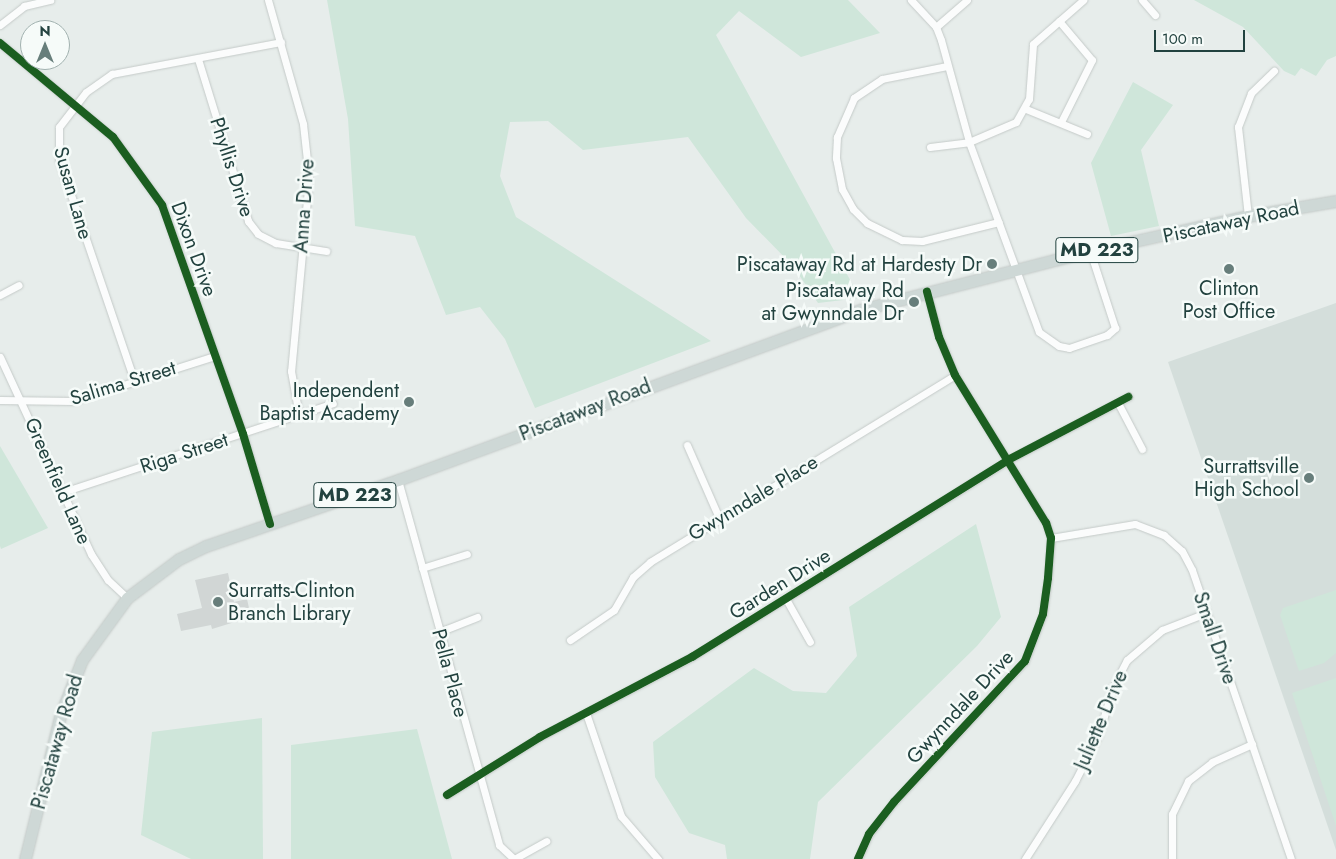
<!DOCTYPE html>
<style>
body{margin:0}
#map{position:relative;width:1336px;height:859px;overflow:hidden;background:#e7edeb;font-family:Jost,sans-serif}
div>[style]{position:absolute}
.built>*{inset:0;background:#d4dedb}
.green>*{inset:0;background:#cfe6da}
.building>*{inset:0;background:#d1d6d5}
.roads{filter:drop-shadow(0 0 1px #c4cac8) drop-shadow(0 0 1px #c4cac8)}
.minor>*{height:7px;margin:-3.5px;padding:0 3.5px;transform-origin:3.5px;border-radius:3.5px;background:#fbfcfc}
.primary>*{height:11px;margin:-5.5px;padding:0 5.5px;transform-origin:5.5px;border-radius:5.5px;background:#ced8d6}
.cycleway>*{height:8px;margin:-4px;padding:0 4px;transform-origin:4px;border-radius:4px;background:#1b5e20}
.dots>*{width:14px;height:14px;translate:-50% -50%;box-sizing:border-box;border:2px solid #f6fbf9;border-radius:50%}
span{translate:-50% -50%;white-space:nowrap;text-align:center;line-height:1.15;-webkit-text-stroke:5px #f6fbf9;paint-order:stroke}
.shield-label span{padding:1px 4px;background:#f6fbf9;border:1px solid;border-radius:4px;-webkit-text-stroke-width:0}
.shield-label{font-size:19px;color:#22423f;font-weight:700}
.street-label{font-size:20px;color:#22423f}
.poi-label{font-size:20px;color:#22423f}
.right{translate:-100% -50%;text-align:right}
.left{translate:0 -50%;text-align:left}
.north{position:absolute;left:20px;top:20px;width:50px;height:50px;box-sizing:border-box;background:#f6fbf9;border:1px solid #a1b1af;border-radius:50%;rotate:0deg;font-size:14px;font-weight:700;line-height:20px;text-align:center;color:#22423f}
.north::after{content:'';display:block;margin:auto;width:18px;height:22px;background:#677e7b;clip-path:polygon(50% 0,100% 100%,50% 72%,0 100%)}
.scale{position:absolute;left:1154px;top:30px;width:91px;height:22px;box-sizing:border-box;border:2px solid #22423f;border-top:0;padding-left:6px;font-size:15px;line-height:18px;white-space:nowrap;color:#22423f;-webkit-text-stroke:4px #f6fbf9;paint-order:stroke}
</style>
<div id="map">
<div class="built">
<div style="clip-path:polygon(1336px 303px,1336px 850px,1168px 362px)"></div>
</div>
<div class="green">
<div style="clip-path:polygon(327px 0,848px 0,880px 33px,801px 57px,739px 11px,716px 35px,860px 298px,818px 303px,793px 266px,746px 218px,688px 137px,583px 150px,548px 121px,510px 122px,500px 176px,516px 217px,711px 341px,535px 408px,505px 339px,480px 307px,446px 315px,415px 236px,355px 226px,348px 119px)"></div>
<div style="clip-path:polygon(1194px 0,1336px 0,1336px 56px,1327px 60px,1316px 76px,1301px 68px,1295px 76px,1284px 71px,1243px 27px)"></div>
<div style="clip-path:polygon(1133px 82px,1173px 105px,1141px 150px,1159px 226px,1111px 236px,1091px 163px)"></div>
<div style="clip-path:polygon(0 446px,48px 528px,1px 549px,0 546px)"></div>
<div style="clip-path:polygon(976px 524px,1001px 617px,977px 646px,818px 802px,810px 859px,727px 859px,725px 845px,689px 833px,655px 777px,653px 742px,754px 668px,793px 691px,826px 693px,857px 656px,849px 607px)"></div>
<div style="clip-path:polygon(1336px 590px,1336px 653px,1324px 663px,1299px 671px,1280px 615px,1283px 608px)"></div>
<div style="clip-path:polygon(1336px 678px,1336px 826px,1292px 693px)"></div>
<div style="clip-path:polygon(262px 718px,263px 859px,191px 859px,141px 835px,152px 732px)"></div>
<div style="clip-path:polygon(417px 729px,452px 859px,291px 859px,291px 745px)"></div>
</div>
<div class="building">
<div style="clip-path:polygon(228px 573px,234px 602px,247px 599px,251px 617px,212px 629px,211px 625px,181px 631px,177px 614px,202px 608px,195px 580px)"></div>
</div>
<div class="roads">
<div class="minor">
<div style="left:268px;top:0;width:129px;rotate:74.2deg"></div>
<div style="left:303px;top:124px;width:54px;rotate:83.7deg"></div>
<div style="left:309px;top:178px;width:194px;rotate:95.3deg"></div>
<div style="left:291px;top:371px;width:45px;rotate:79.7deg"></div>
<div style="left:911px;top:0;width:37px;rotate:47deg"></div>
<div style="left:936px;top:27px;width:14px;rotate:69deg"></div>
<div style="left:941px;top:40px;width:106px;rotate:74.6deg"></div>
<div style="left:969px;top:142px;width:202px;rotate:69.8deg"></div>
<div style="left:1039px;top:332px;width:24px;rotate:35deg"></div>
<div style="left:1059px;top:346px;width:10px;rotate:11deg"></div>
<div style="left:1069px;top:348px;width:40px;rotate:-18.9deg"></div>
<div style="left:1107px;top:335px;width:11px;rotate:-41deg"></div>
<div style="left:1115px;top:328px;width:81px;rotate:-108deg"></div>
<div style="left:1142px;top:0;width:20px;rotate:49deg"></div>
<div style="left:1059px;top:21px;width:51px;rotate:49.8deg"></div>
<div style="left:1092px;top:60px;width:69px;rotate:116.6deg"></div>
<div style="left:0;top:25px;width:31px;rotate:-38deg"></div>
<div style="left:24px;top:6px;width:27px;rotate:-13deg"></div>
<div style="left:936px;top:27px;width:41px;rotate:-41.1deg"></div>
<div style="left:0;top:43px;width:147px;rotate:39.8deg"></div>
<div style="left:113px;top:137px;width:84px;rotate:54.2deg"></div>
<div style="left:162px;top:205px;width:243px;rotate:70.5deg"></div>
<div style="left:243px;top:434px;width:94px;rotate:73.3deg"></div>
<div style="left:198px;top:59px;width:170px;rotate:72.8deg"></div>
<div style="left:248px;top:221px;width:16px;rotate:52deg"></div>
<div style="left:258px;top:234px;width:20px;rotate:27deg"></div>
<div style="left:276px;top:243px;width:51px;rotate:9.1deg"></div>
<div style="left:947px;top:66px;width:66px;rotate:168.7deg"></div>
<div style="left:882px;top:79px;width:34px;rotate:146deg"></div>
<div style="left:854px;top:98px;width:43px;rotate:113.6deg"></div>
<div style="left:837px;top:137px;width:21px;rotate:93deg"></div>
<div style="left:836px;top:158px;width:32px;rotate:79deg"></div>
<div style="left:842px;top:189px;width:23px;rotate:61deg"></div>
<div style="left:853px;top:209px;width:20px;rotate:45deg"></div>
<div style="left:867px;top:223px;width:39px;rotate:26deg"></div>
<div style="left:902px;top:240px;width:20px;rotate:3deg"></div>
<div style="left:922px;top:241px;width:79px;rotate:-13.9deg"></div>
<div style="left:1026px;top:109px;width:66px;rotate:22.3deg"></div>
<div style="left:930px;top:147px;width:39px;rotate:-7deg"></div>
<div style="left:969px;top:142px;width:51px;rotate:-23.1deg"></div>
<div style="left:1016px;top:122px;width:26px;rotate:-61deg"></div>
<div style="left:1029px;top:99px;width:55px;rotate:-85.8deg"></div>
<div style="left:1033px;top:44px;width:67px;rotate:-41.3deg"></div>
<div style="left:1248px;top:216px;width:90px;rotate:-96.4deg"></div>
<div style="left:1238px;top:127px;width:36px;rotate:-69deg"></div>
<div style="left:1251px;top:93px;width:32px;rotate:-44deg"></div>
<div style="left:0;top:295px;width:21px;rotate:-28deg"></div>
<div style="left:0;top:357px;width:217px;rotate:65.2deg"></div>
<div style="left:91px;top:554px;width:31px;rotate:57deg"></div>
<div style="left:108px;top:580px;width:26px;rotate:43deg"></div>
<div style="left:134px;top:380px;width:232px;rotate:-108.8deg"></div>
<div style="left:59px;top:160px;width:33px;rotate:-90deg"></div>
<div style="left:59px;top:127px;width:44px;rotate:-52.4deg"></div>
<div style="left:86px;top:92px;width:32px;rotate:-35deg"></div>
<div style="left:112px;top:74px;width:172px;rotate:-10.7deg"></div>
<div style="left:0;top:400px;width:73px;rotate:0.8deg"></div>
<div style="left:73px;top:401px;width:149px;rotate:-17.6deg"></div>
<div style="left:1118px;top:403px;width:52px;rotate:62.4deg"></div>
<div style="left:687px;top:445px;width:80px;rotate:66.3deg"></div>
<div style="left:398px;top:480px;width:379px;rotate:74.5deg"></div>
<div style="left:499px;top:845px;width:21px;rotate:43deg"></div>
<div style="left:514px;top:859px;width:37px;rotate:-29deg"></div>
<div style="left:63px;top:492px;width:284px;rotate:-18.2deg"></div>
<div style="left:1051px;top:538px;width:85px;rotate:-9.5deg"></div>
<div style="left:1135px;top:524px;width:31px;rotate:21deg"></div>
<div style="left:1164px;top:535px;width:24px;rotate:42deg"></div>
<div style="left:1182px;top:551px;width:21px;rotate:62deg"></div>
<div style="left:1192px;top:570px;width:305px;rotate:71.1deg"></div>
<div style="left:422px;top:568px;width:47px;rotate:-17.3deg"></div>
<div style="left:786px;top:599px;width:49px;rotate:60.8deg"></div>
<div style="left:439px;top:632px;width:41px;rotate:-21.5deg"></div>
<div style="left:570px;top:640px;width:53px;rotate:-34.3deg"></div>
<div style="left:614px;top:610px;width:38px;rotate:-60deg"></div>
<div style="left:633px;top:577px;width:23px;rotate:-41deg"></div>
<div style="left:650px;top:562px;width:358px;rotate:-31.5deg"></div>
<div style="left:587px;top:716px;width:106px;rotate:71.2deg"></div>
<div style="left:621px;top:816px;width:57px;rotate:49.3deg"></div>
<div style="left:447px;top:795px;width:110px;rotate:-31.9deg"></div>
<div style="left:540px;top:737px;width:172px;rotate:-27.8deg"></div>
<div style="left:692px;top:657px;width:372px;rotate:-31.9deg"></div>
<div style="left:1008px;top:460px;width:136px;rotate:-27.7deg"></div>
<div style="left:858px;top:859px;width:27px;rotate:-66deg"></div>
<div style="left:869px;top:834px;width:41px;rotate:-52deg"></div>
<div style="left:894px;top:802px;width:192px;rotate:-47.1deg"></div>
<div style="left:1025px;top:661px;width:50px;rotate:-69deg"></div>
<div style="left:1043px;top:614px;width:36px;rotate:-82deg"></div>
<div style="left:1048px;top:578px;width:40px;rotate:-85.7deg"></div>
<div style="left:1051px;top:538px;width:16px;rotate:-108deg"></div>
<div style="left:1046px;top:523px;width:174px;rotate:-121.6deg"></div>
<div style="left:955px;top:375px;width:41px;rotate:-112.8deg"></div>
<div style="left:939px;top:337px;width:47px;rotate:-104.9deg"></div>
<div style="left:1025px;top:859px;width:93px;rotate:-57.3deg"></div>
<div style="left:1075px;top:781px;width:51px;rotate:-62.9deg"></div>
<div style="left:1098px;top:736px;width:51px;rotate:-73deg"></div>
<div style="left:1113px;top:687px;width:30px;rotate:-63deg"></div>
<div style="left:1127px;top:660px;width:46px;rotate:-40.6deg"></div>
<div style="left:1162px;top:630px;width:47px;rotate:-21.1deg"></div>
<div style="left:1172px;top:859px;width:45px;rotate:-90deg"></div>
<div style="left:1172px;top:814px;width:37px;rotate:-64deg"></div>
<div style="left:1188px;top:781px;width:31px;rotate:-38deg"></div>
<div style="left:1212px;top:762px;width:44px;rotate:-24.2deg"></div>
</div>
<div class="primary">
<div style="left:25px;top:859px;width:147px;rotate:-76.2deg"></div>
<div style="left:60px;top:716px;width:60px;rotate:-68.6deg"></div>
<div style="left:82px;top:660px;width:77px;rotate:-54deg"></div>
<div style="left:127px;top:598px;width:65px;rotate:-36.9deg"></div>
<div style="left:179px;top:559px;width:30px;rotate:-26deg"></div>
<div style="left:206px;top:546px;width:203px;rotate:-19deg"></div>
<div style="left:398px;top:480px;width:492px;rotate:-20.2deg"></div>
<div style="left:860px;top:310px;width:237px;rotate:-14.4deg"></div>
<div style="left:1090px;top:251px;width:162px;rotate:-12.5deg"></div>
<div style="left:1248px;top:216px;width:89px;rotate:-9.7deg"></div>
</div>
</div>
<div class="cycleway">
<div style="left:0;top:43px;width:147px;rotate:39.8deg"></div>
<div style="left:113px;top:137px;width:84px;rotate:54.2deg"></div>
<div style="left:162px;top:205px;width:243px;rotate:70.5deg"></div>
<div style="left:243px;top:434px;width:94px;rotate:73.3deg"></div>
<div style="left:447px;top:795px;width:110px;rotate:-31.9deg"></div>
<div style="left:540px;top:737px;width:172px;rotate:-27.8deg"></div>
<div style="left:692px;top:657px;width:372px;rotate:-31.9deg"></div>
<div style="left:1008px;top:460px;width:136px;rotate:-27.7deg"></div>
<div style="left:858px;top:859px;width:27px;rotate:-66deg"></div>
<div style="left:869px;top:834px;width:41px;rotate:-52deg"></div>
<div style="left:894px;top:802px;width:192px;rotate:-47.1deg"></div>
<div style="left:1025px;top:661px;width:50px;rotate:-69deg"></div>
<div style="left:1043px;top:614px;width:36px;rotate:-82deg"></div>
<div style="left:1048px;top:578px;width:40px;rotate:-85.7deg"></div>
<div style="left:1051px;top:538px;width:16px;rotate:-108deg"></div>
<div style="left:1046px;top:523px;width:174px;rotate:-121.6deg"></div>
<div style="left:955px;top:375px;width:41px;rotate:-112.8deg"></div>
<div style="left:939px;top:337px;width:47px;rotate:-104.9deg"></div>
</div>
<div class="dots">
<div style="left:992px;top:264px;background:#677e7b"></div>
<div style="left:1229px;top:269px;background:#677e7b"></div>
<div style="left:914px;top:302px;background:#677e7b"></div>
<div style="left:409px;top:402px;background:#677e7b"></div>
<div style="left:1309px;top:478px;background:#677e7b"></div>
<div style="left:218px;top:602px;background:#677e7b"></div>
</div>
<div class="shield-label">
<span style="left:1097px;top:250px">MD 223</span>
<span style="left:355px;top:495px">MD 223</span>
</div>
<div class="street-label">
<span style="left:232px;top:167px;rotate:72deg">Phyllis Drive</span>
<span style="left:73px;top:193px;rotate:74deg">Susan Lane</span>
<span style="left:304px;top:206px;rotate:-86deg">Anna Drive</span>
<span style="left:1231px;top:222px;rotate:-12deg">Piscataway Road</span>
<span style="left:194px;top:249px;rotate:70deg">Dixon Drive</span>
<span style="left:123px;top:383px;rotate:-17deg">Salima Street</span>
<span style="left:585px;top:410px;rotate:-21deg">Piscataway Road</span>
<span style="left:184px;top:453px;rotate:-18deg">Riga Street</span>
<span style="left:58px;top:481px;rotate:66deg">Greenfield Lane</span>
<span style="left:753px;top:498px;rotate:-31deg">Gwynndale Place</span>
<span style="left:780px;top:584px;rotate:-32deg">Garden Drive</span>
<span style="left:1215px;top:638px;rotate:71deg">Small Drive</span>
<span style="left:450px;top:673px;rotate:75deg">Pella Place</span>
<span style="left:960px;top:707px;rotate:-47deg">Gwynndale Drive</span>
<span style="left:1101px;top:720px;rotate:-67deg">Juliette Drive</span>
<span style="left:57px;top:742px;rotate:-74deg">Piscataway Road</span>
</div>
<div class="poi-label">
<span class="right" style="left:982px;top:264px">Piscataway Rd at Hardesty Dr</span>
<span style="left:1229px;top:300px">Clinton<br>Post Office</span>
<span class="right" style="left:904px;top:302px">Piscataway Rd<br>at Gwynndale Dr</span>
<span class="right" style="left:399px;top:402px">Independent<br>Baptist Academy</span>
<span class="right" style="left:1299px;top:478px">Surrattsville<br>High School</span>
<span class="left" style="left:228px;top:602px">Surratts-Clinton<br>Branch Library</span>
</div>
<div class="north">N</div>
<div class="scale">100 m</div>
</div>
